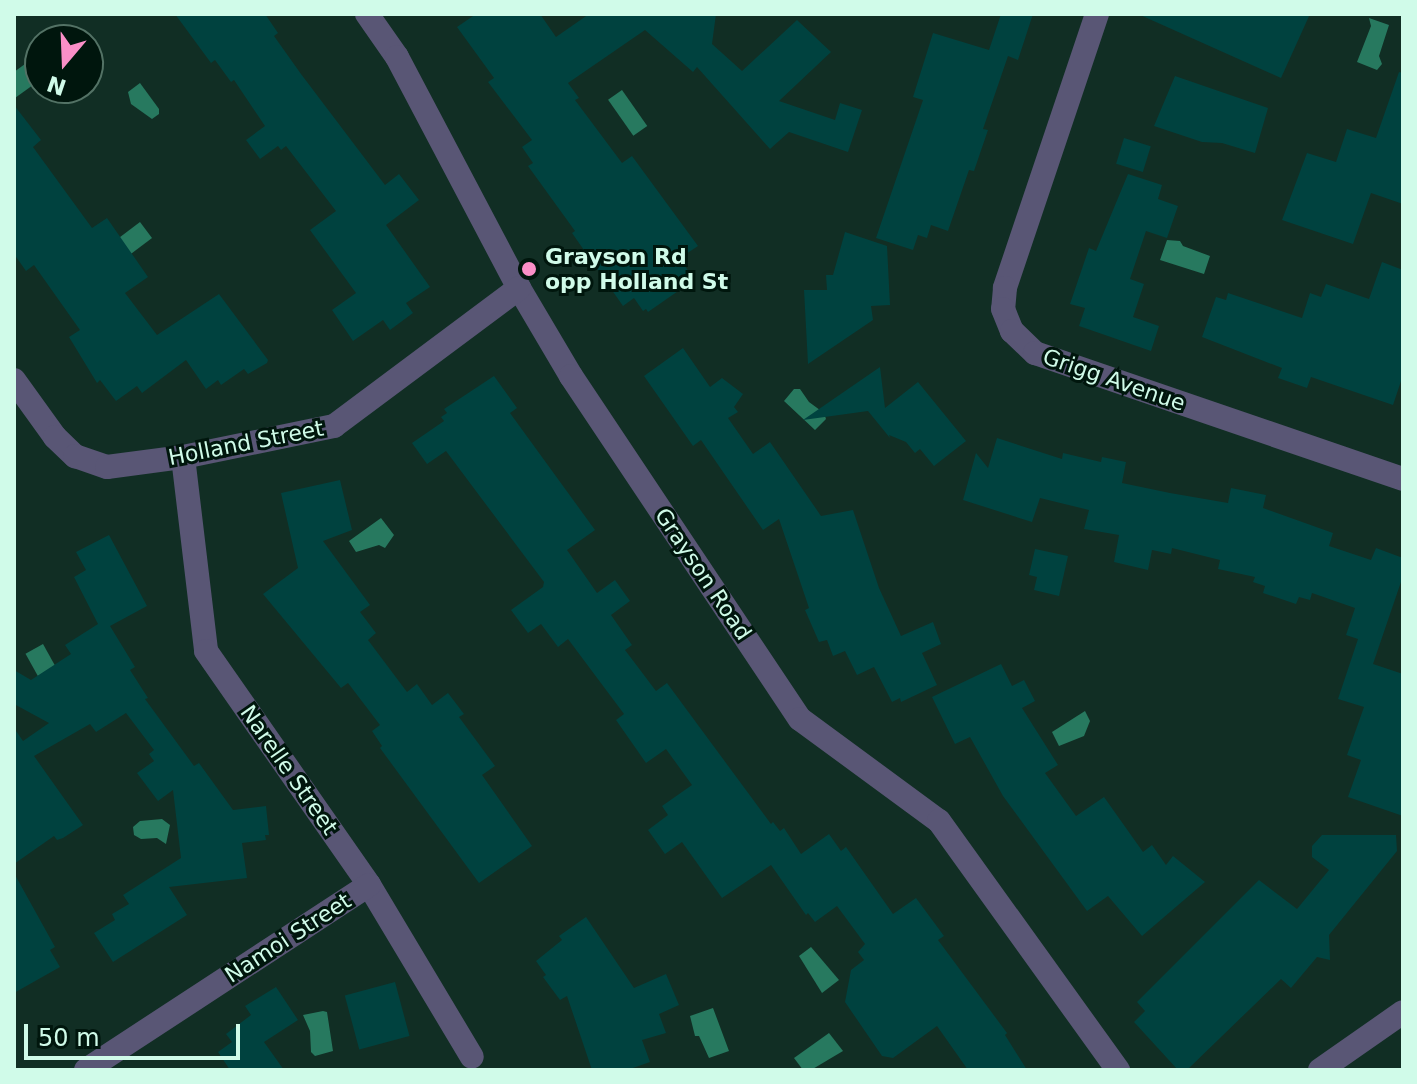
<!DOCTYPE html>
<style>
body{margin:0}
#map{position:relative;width:1417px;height:1084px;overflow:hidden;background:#112e24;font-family:"DejaVu Sans",sans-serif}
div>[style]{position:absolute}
.water>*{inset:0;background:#27795f;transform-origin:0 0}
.building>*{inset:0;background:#00423f;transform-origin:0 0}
.minor>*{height:24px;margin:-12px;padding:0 12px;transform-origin:12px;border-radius:12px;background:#595675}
.tertiary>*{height:24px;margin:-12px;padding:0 12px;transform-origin:12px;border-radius:12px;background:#595675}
.dots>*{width:22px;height:22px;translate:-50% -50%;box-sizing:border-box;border:4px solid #00160d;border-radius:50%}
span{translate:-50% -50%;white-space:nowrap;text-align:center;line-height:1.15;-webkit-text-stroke:6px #00160d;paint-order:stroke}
.poi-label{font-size:22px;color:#d0fbe9;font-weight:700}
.left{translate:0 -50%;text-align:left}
.street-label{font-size:22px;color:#d0fbe9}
.frame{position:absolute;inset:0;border:16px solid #d0fbe9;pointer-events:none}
.north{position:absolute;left:24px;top:24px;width:80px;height:80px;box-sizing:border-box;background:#00160d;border:2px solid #537265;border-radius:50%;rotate:199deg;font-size:22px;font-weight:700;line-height:32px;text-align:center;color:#d0fbe9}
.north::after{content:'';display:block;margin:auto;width:28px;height:36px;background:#fa8fc7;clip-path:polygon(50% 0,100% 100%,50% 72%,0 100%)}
.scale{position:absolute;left:24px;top:1024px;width:216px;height:36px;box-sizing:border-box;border:4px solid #d0fbe9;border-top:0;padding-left:10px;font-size:24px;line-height:28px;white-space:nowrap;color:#d0fbe9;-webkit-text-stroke:6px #00160d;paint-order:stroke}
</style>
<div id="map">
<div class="water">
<div style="clip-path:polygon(1369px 18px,1389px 25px,1379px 56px,1382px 64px,1377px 70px,1357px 62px,1371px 26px)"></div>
<div style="clip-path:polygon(36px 56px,40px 62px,40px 80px,15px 98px,14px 72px)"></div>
<div style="clip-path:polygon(140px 83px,159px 109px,159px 114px,152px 119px,131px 104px,128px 92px)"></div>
<div style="left:622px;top:90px;width:44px;height:17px;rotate:55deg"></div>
<div style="left:140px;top:222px;width:20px;height:34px;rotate:53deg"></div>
<div style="clip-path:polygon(1167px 240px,1180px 241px,1183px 246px,1210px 256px,1204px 274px,1160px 260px)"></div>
<div style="clip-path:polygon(794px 389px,800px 389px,809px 402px,824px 413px,826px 419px,815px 430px,784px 401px)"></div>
<div style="clip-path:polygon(381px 518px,394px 535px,385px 548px,379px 545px,356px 552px,349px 541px)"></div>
<div style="left:43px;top:644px;width:45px;height:20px;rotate:61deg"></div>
<div style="clip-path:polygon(1085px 711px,1090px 721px,1084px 736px,1059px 746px,1052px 732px)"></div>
<div style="clip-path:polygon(162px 819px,170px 825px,166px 844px,157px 838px,141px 839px,134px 835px,133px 827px,140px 821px)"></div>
<div style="clip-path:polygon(811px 947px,839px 980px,822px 993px,799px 956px)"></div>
<div style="clip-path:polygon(713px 1008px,729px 1051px,709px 1058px,699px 1036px,695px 1036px,690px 1016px)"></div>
<div style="clip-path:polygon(323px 1011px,327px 1012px,333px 1051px,315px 1056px,311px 1052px,310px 1031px,303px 1015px)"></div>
<div style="clip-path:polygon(829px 1033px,843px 1051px,811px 1070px,803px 1070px,794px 1058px)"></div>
</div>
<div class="building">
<div style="clip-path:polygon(175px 14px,265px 14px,278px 33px,274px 36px,301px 74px,385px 185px,399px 174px,419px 200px,386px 225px,430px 287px,406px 303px,413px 313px,390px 330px,383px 320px,353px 341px,332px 310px,356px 293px,310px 230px,336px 211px,286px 146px,281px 150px,278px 146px,260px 159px,246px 140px,265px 126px,234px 80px,231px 82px,215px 60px,211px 63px)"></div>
<div style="clip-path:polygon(476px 14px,540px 14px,556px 37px,589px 14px,716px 14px,712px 44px,742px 71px,797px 20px,831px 52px,779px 101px,835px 120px,840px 103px,862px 110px,848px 152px,789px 132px,770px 149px,697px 67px,693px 72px,645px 30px,568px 83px,579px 98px,575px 100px,622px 163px,632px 156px,698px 246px,680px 258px,694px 280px,648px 312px,646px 309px,643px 311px,634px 298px,623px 306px,572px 233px,575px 231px,528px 166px,533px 163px,522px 147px,532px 140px,488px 82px,494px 78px,457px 27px)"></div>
<div style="clip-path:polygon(1001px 14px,1033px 14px,1018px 60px,1008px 56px,983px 129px,988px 130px,974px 171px,969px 170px,948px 231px,931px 225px,927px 238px,918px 235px,913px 250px,876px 238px,923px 100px,913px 97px,933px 33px,989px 50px)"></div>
<div style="clip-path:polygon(1138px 14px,1310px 14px,1281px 78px)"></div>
<div style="clip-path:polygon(1399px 72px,1403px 73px,1403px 204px,1371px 193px,1353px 244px,1282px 220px,1307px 153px,1336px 162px,1347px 129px,1376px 138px)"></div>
<div style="clip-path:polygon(1175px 76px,1268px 108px,1255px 153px,1222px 143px,1202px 142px,1154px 126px)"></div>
<div style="clip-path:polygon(14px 105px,41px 140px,33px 147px,92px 228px,107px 218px,148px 277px,125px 293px,157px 335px,219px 294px,268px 360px,267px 363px,248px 374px,244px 369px,221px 385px,218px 380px,206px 389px,186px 360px,142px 393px,137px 386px,116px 401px,100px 380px,97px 383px,69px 337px,80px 330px,34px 265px,26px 271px,14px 254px)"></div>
<div style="left:1124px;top:138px;width:28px;height:27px;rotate:17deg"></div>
<div style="clip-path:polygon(1128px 174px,1162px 185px,1158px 199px,1178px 206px,1167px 238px,1146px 231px,1130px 279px,1144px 284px,1133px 317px,1159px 326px,1151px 351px,1079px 326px,1085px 308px,1070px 304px,1089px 248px,1096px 251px)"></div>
<div style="clip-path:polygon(845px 232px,887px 246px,890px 305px,871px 306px,873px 320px,808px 364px,804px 290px,827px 290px,826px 275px,833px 275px)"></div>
<div style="clip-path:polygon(1382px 262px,1403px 270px,1403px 375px,1393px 405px,1311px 377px,1307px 388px,1278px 378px,1282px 368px,1202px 337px,1216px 297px,1226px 300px,1228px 293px,1302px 318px,1310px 293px,1321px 297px,1326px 284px,1369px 299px)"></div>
<div style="clip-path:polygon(683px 348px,710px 387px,722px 378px,743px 394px,734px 407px,738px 412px,728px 418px,753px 454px,770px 442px,821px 516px,853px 510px,879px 588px,901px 636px,933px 622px,941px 644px,922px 653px,937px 685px,901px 702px,900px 698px,892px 702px,874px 667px,857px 675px,845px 651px,833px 656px,827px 640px,819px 642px,805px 610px,809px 608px,779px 519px,763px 530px,701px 440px,693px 446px,644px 376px)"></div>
<div style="clip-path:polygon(880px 367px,885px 408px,918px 382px,966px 441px,934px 466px,920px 449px,915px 453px,906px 442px,889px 435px,890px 438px,868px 411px,803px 420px)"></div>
<div style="clip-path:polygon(494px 376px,517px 408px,510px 413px,595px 530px,567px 550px,597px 593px,615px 580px,630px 601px,611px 615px,632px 645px,625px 650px,656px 691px,667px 683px,771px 824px,773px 822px,780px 831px,784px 828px,801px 854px,829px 834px,841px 851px,846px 847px,893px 914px,916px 898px,944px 936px,938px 940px,1007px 1033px,1005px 1035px,1027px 1070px,968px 1070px,937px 1026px,893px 1058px,882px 1056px,845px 1002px,851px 970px,864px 960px,858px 952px,865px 944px,837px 906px,815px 922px,808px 913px,806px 915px,771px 865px,722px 898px,682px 842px,665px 854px,648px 830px,668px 815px,662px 806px,692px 785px,666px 749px,646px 763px,616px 720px,624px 714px,568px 639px,558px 647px,541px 624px,528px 633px,511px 610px,543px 587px,544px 582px,446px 451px,427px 464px,412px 443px,444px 421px,441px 417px,447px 413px,444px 409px)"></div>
<div style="clip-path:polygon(997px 438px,1062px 459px,1063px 453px,1101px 462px,1102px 457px,1126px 462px,1122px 483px,1170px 493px,1228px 503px,1231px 488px,1266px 495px,1263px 508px,1333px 533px,1329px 546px,1371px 560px,1376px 548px,1403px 558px,1403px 576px,1373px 664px,1403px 674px,1403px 816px,1348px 797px,1361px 760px,1347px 755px,1364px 707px,1338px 699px,1358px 639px,1346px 635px,1355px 608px,1312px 593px,1310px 600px,1299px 597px,1296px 604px,1263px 593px,1265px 586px,1253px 582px,1255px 577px,1218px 569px,1220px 560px,1172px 548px,1171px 554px,1152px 550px,1148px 570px,1114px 562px,1119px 535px,1084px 529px,1089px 510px,1040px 498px,1032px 522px,963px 500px,976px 453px,988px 468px)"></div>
<div style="clip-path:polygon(340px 480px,352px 530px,323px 541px,370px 605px,360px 612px,376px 633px,368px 640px,407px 692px,417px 684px,432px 705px,448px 693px,464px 714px,459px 717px,495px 766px,482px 775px,532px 846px,479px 883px,380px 748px,382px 746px,372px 731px,380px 725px,348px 683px,341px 688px,263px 594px,298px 568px,281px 493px)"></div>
<div style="clip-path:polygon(109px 535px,147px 606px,110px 626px,135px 667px,130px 670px,148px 698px,145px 699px,194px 766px,199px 763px,233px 810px,266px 806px,269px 835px,265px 835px,266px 840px,242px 843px,247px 878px,169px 887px,187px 915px,113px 962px,94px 933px,115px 920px,112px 914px,129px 904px,123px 895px,181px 858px,173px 790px,158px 801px,137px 773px,154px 761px,149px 754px,154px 750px,126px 713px,96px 732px,90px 724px,34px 756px,83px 825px,63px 838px,57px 840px,54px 836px,14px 864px,14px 728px,23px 741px,49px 723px,14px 704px,14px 670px,31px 680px,71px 654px,65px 645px,98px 624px,74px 577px,86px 570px,76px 552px)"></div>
<div style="clip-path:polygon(1035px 549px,1068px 556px,1059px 596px,1034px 590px,1037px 577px,1029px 575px)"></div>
<div style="clip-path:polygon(1001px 664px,1012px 686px,1024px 680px,1035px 701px,1022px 708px,1058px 765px,1045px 773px,1076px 816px,1104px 797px,1143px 852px,1152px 845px,1166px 865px,1173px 856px,1205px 882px,1142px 936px,1108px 896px,1087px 911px,1003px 796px,970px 737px,955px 744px,932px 697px)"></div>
<div style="clip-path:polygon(1322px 835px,1396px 835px,1397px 851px,1329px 935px,1330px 960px,1317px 957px,1291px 988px,1281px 979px,1187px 1070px,1178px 1070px,1134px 1022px,1145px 1011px,1137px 1002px,1259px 880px,1297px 909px,1329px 870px,1312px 857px,1312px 846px)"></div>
<div style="clip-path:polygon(14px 873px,55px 947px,50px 950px,60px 967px,14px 993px)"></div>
<div style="clip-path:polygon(586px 917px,634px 988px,666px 974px,679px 1005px,659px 1014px,666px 1033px,642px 1040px,650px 1062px,627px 1070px,592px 1070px,567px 996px,560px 1000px,543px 977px,546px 975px,536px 961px,562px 940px,559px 936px)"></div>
<div style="left:395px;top:982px;width:56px;height:52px;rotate:75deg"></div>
<div style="clip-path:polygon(276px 987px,298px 1020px,264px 1042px,284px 1070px,230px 1070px,218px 1052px,232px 1042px,226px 1034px,251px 1015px,245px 1006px)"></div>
</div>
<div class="minor">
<div style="left:367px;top:14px;width:52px;rotate:55.1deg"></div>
<div style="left:397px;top:57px;width:261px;rotate:62.2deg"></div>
<div style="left:519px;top:288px;width:102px;rotate:59.4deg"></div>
<div style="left:571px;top:376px;width:412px;rotate:56.3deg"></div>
<div style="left:800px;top:719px;width:172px;rotate:36.3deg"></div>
<div style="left:939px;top:821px;width:307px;rotate:54.3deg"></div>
<div style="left:1097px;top:14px;width:289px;rotate:108.6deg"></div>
<div style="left:1005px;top:288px;width:21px;rotate:95deg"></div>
<div style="left:1003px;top:309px;width:24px;rotate:68deg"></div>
<div style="left:1012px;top:331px;width:32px;rotate:44deg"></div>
<div style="left:1035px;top:353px;width:389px;rotate:18.9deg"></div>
<div style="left:14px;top:380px;width:70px;rotate:54.3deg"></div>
<div style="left:55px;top:437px;width:28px;rotate:44deg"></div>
<div style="left:75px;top:456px;width:34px;rotate:19deg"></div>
<div style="left:107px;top:467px;width:77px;rotate:-7.5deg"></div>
<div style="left:183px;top:457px;width:154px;rotate:-11.6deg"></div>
<div style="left:334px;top:426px;width:231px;rotate:-36.7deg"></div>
<div style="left:183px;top:457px;width:195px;rotate:83.2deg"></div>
<div style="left:206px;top:651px;width:285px;rotate:55.1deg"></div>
<div style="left:369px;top:885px;width:200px;rotate:59.1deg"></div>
<div style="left:86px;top:1070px;width:338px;rotate:-33.2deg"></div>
</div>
<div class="tertiary">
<div style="left:1320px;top:1070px;width:101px;rotate:-34.9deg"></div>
</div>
<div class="dots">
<div style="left:529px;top:269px;background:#fa8fc7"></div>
</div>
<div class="poi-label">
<span class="left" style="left:545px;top:269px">Grayson Rd<br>opp Holland St</span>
</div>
<div class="street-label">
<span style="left:1114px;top:380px;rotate:19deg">Grigg Avenue</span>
<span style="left:246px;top:443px;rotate:-11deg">Holland Street</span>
<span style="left:703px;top:574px;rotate:56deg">Grayson Road</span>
<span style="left:289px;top:770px;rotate:55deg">Narelle Street</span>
<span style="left:288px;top:938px;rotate:-33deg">Namoi Street</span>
</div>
<div class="frame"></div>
<div class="north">N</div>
<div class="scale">50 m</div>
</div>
